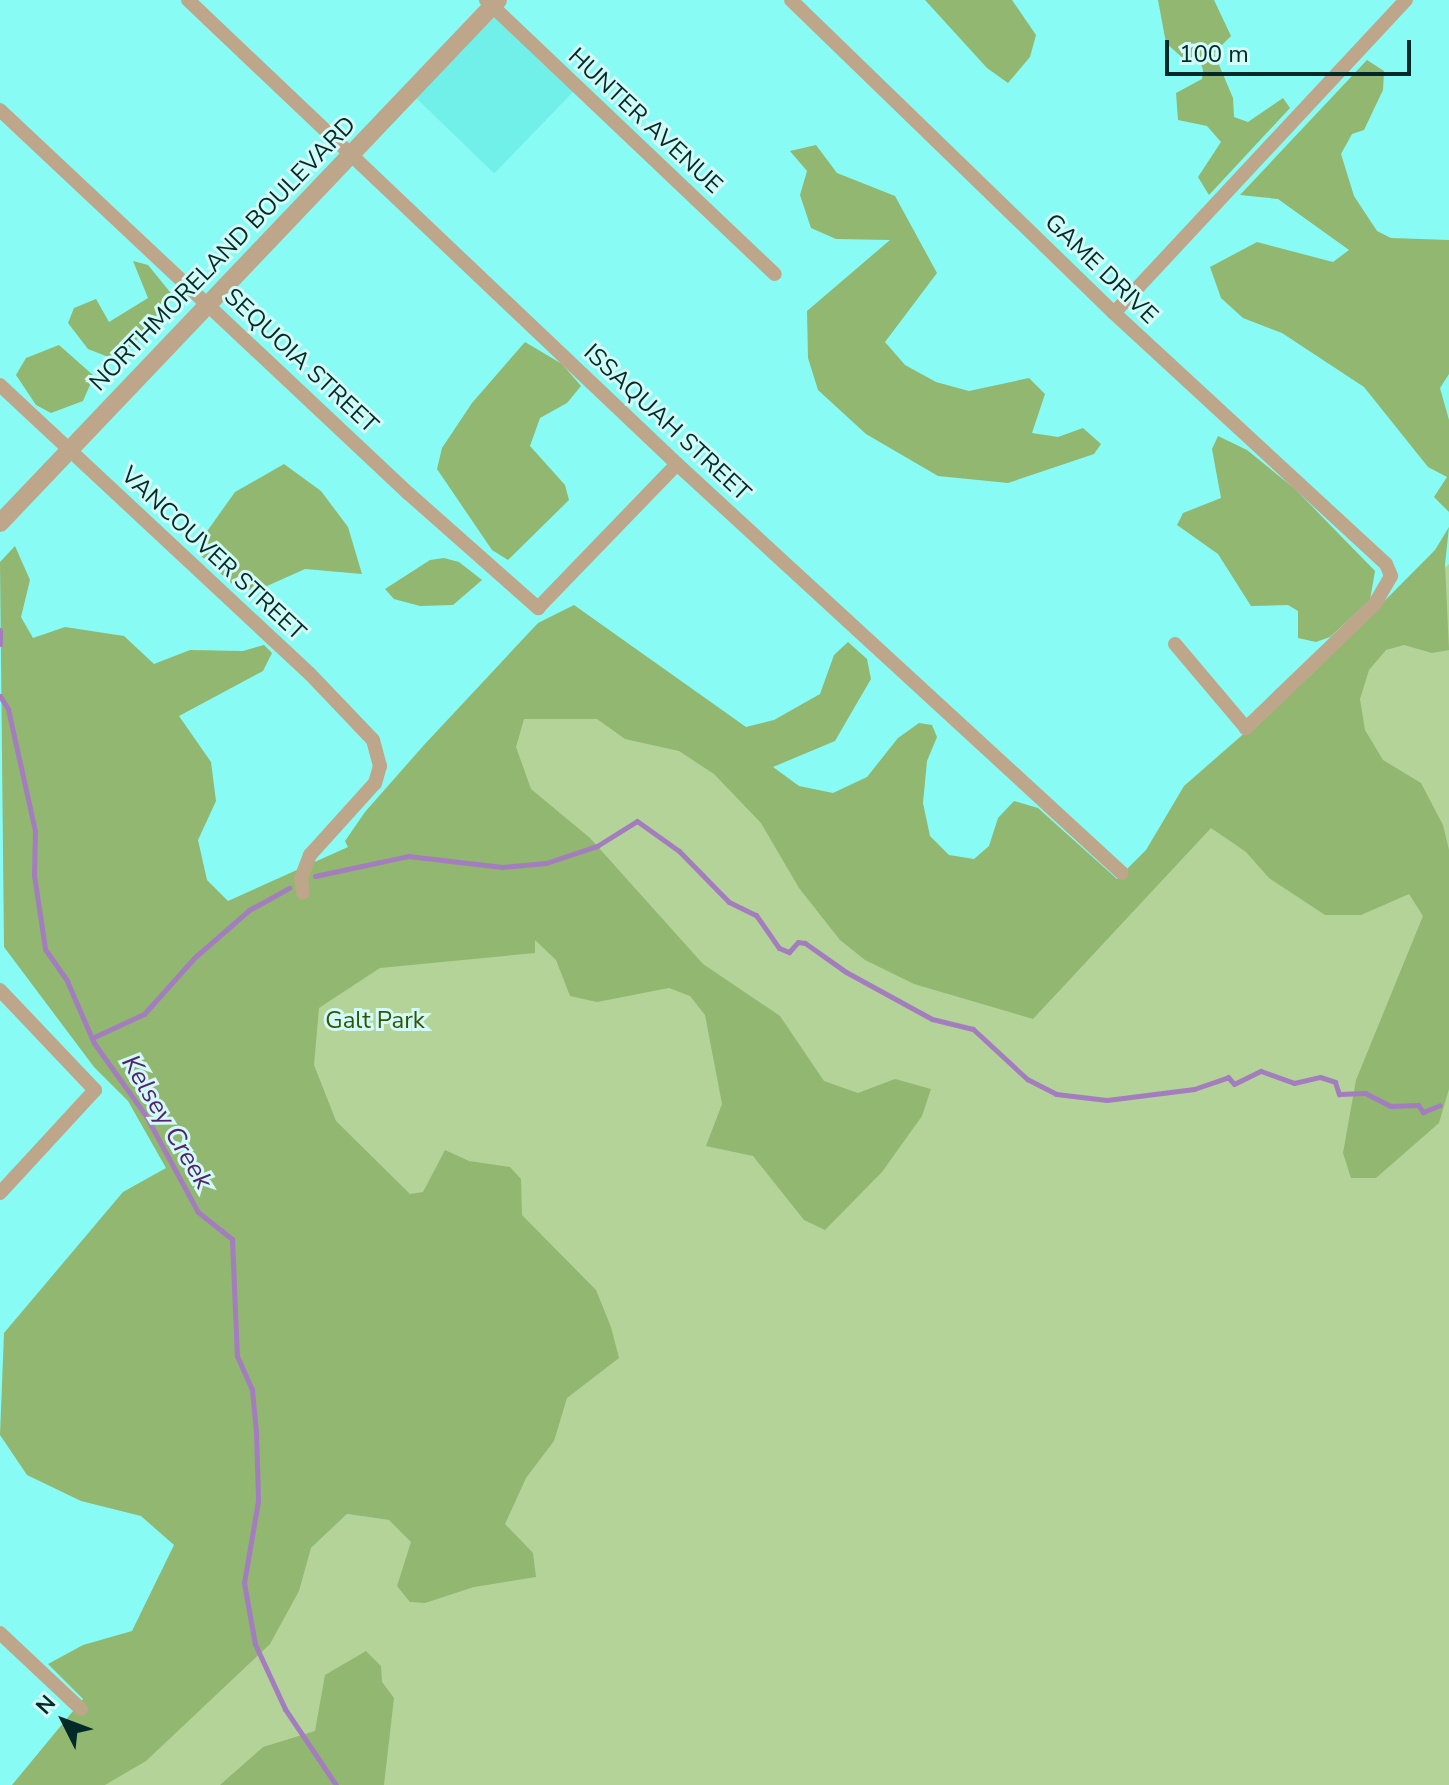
<!DOCTYPE html>
<style>
body{margin:0}
#map{position:relative;width:1449px;height:1785px;overflow:hidden;background:#89fbf5;font-family:"Nunito Sans",sans-serif}
div>[style]{position:absolute}
.built>*{inset:0;background:#71f0ea;transform-origin:0 0}
.green>*{inset:0;background:#b4d399}
.forest>*{inset:0;background:#91b770}
.stream>*{height:5px;margin:-2.5px;padding:0 2.5px;transform-origin:2.5px;border-radius:2.5px;background:#a47dbf}
.minor>*{height:14px;margin:-7px;padding:0 7px;transform-origin:7px;border-radius:7px;background:#bda68a}
.tertiary>*{height:18px;margin:-9px;padding:0 9px;transform-origin:9px;border-radius:9px;background:#bda68a}
span{translate:-50% -50%;white-space:nowrap;text-align:center;line-height:1.15;-webkit-text-stroke:6px #d2fbf8;paint-order:stroke}
.street-label{font-size:24px;color:#032a28}
.park-label{font-size:24px;color:#335405}
.water-label{font-size:26px;color:#552271;font-style:italic}
.north{position:absolute;left:24px;top:1681px;width:80px;height:80px;-webkit-text-stroke:6px #d2fbf8;paint-order:stroke;rotate:312deg;font-size:22px;font-weight:700;line-height:32px;text-align:center;color:#032a28}
.north::after{content:'';display:block;margin:auto;width:28px;height:36px;background:#032a28;clip-path:polygon(50% 0,100% 100%,50% 72%,0 100%)}
.scale{position:absolute;left:1165px;top:40px;width:246px;height:36px;box-sizing:border-box;border:4px solid #032a28;border-top:0;padding-left:10px;font-size:24px;line-height:28px;white-space:nowrap;color:#032a28;-webkit-text-stroke:6px #d2fbf8;paint-order:stroke}
</style>
<div id="map">
<div class="built">
<div style="left:492px;top:6px;width:118px;height:119px;rotate:44deg"></div>
</div>
<div class="green">
<div style="clip-path:polygon(1449px 564px,1449px 1785px,61px 1785px,347px 1514px,389px 1520px,167px 955px,455px 817px,548px 626px,1016px 1011px,1299px 703px)"></div>
</div>
<div class="forest">
<div style="clip-path:polygon(925px 0,1012px 0,1036px 35px,1030px 57px,1008px 83px,987px 68px)"></div>
<div style="clip-path:polygon(1158px 0,1214px 0,1231px 36px,1214px 53px,1233px 98px,1234px 117px,1248px 122px,1283px 98px,1290px 108px,1209px 195px,1198px 177px,1221px 142px,1207px 126px,1178px 120px,1176px 93px,1202px 79px,1203px 70px,1199px 58px,1185px 60px,1166px 43px)"></div>
<div style="clip-path:polygon(1367px 60px,1384px 71px,1383px 90px,1364px 130px,1352px 134px,1341px 154px,1354px 196px,1377px 231px,1391px 238px,1449px 240px,1449px 374px,1440px 388px,1449px 420px,1449px 512px,1434px 497px,1447px 477px,1428px 467px,1364px 387px,1282px 333px,1243px 318px,1221px 298px,1210px 267px,1257px 242px,1333px 262px,1349px 250px,1278px 199px,1240px 195px)"></div>
<div style="clip-path:polygon(816px 145px,837px 173px,895px 196px,937px 273px,885px 342px,905px 365px,936px 382px,969px 391px,1029px 378px,1045px 394px,1032px 433px,1058px 437px,1083px 428px,1101px 444px,1094px 454px,1008px 483px,938px 476px,866px 434px,818px 390px,808px 358px,807px 311px,890px 240px,836px 239px,811px 228px,800px 195px,807px 171px,790px 151px)"></div>
<div style="clip-path:polygon(133px 261px,148px 265px,174px 297px,120px 359px,111px 358px,88px 349px,68px 323px,74px 308px,96px 299px,109px 322px,148px 298px)"></div>
<div style="clip-path:polygon(525px 342px,562px 364px,581px 386px,567px 403px,540px 418px,530px 446px,565px 485px,569px 500px,508px 560px,492px 550px,437px 469px,442px 448px,472px 403px)"></div>
<div style="clip-path:polygon(59px 345px,94px 376px,83px 401px,51px 413px,36px 405px,16px 375px,26px 358px)"></div>
<div style="clip-path:polygon(1218px 436px,1247px 450px,1295px 489px,1375px 571px,1370px 600px,1330px 637px,1316px 642px,1298px 638px,1298px 611px,1288px 605px,1251px 606px,1218px 554px,1177px 525px,1183px 513px,1221px 498px,1212px 449px)"></div>
<div style="clip-path:polygon(284px 464px,321px 491px,348px 527px,362px 574px,305px 569px,258px 590px,239px 590px,200px 555px,203px 537px,235px 492px)"></div>
<div style="clip-path:polygon(1449px 527px,1445px 564px,1449px 650px,1432px 653px,1404px 645px,1386px 650px,1369px 670px,1360px 699px,1365px 730px,1383px 760px,1421px 783px,1443px 825px,1449px 850px,1449px 1089px,1439px 1123px,1376px 1178px,1351px 1178px,1343px 1153px,1356px 1080px,1423px 916px,1409px 894px,1361px 915px,1325px 915px,1269px 878px,1246px 852px,1211px 828px,1033px 1019px,914px 984px,865px 960px,840px 940px,799px 888px,761px 823px,714px 774px,679px 751px,625px 739px,597px 719px,524px 719px,516px 747px,531px 789px,590px 838px,703px 964px,780px 1016px,824px 1081px,858px 1093px,895px 1079px,931px 1089px,922px 1116px,882px 1172px,825px 1230px,804px 1220px,753px 1156px,706px 1146px,722px 1104px,705px 1015px,690px 996px,669px 988px,597px 1002px,570px 996px,556px 960px,535px 940px,535px 953px,380px 968px,319px 1008px,314px 1065px,336px 1121px,410px 1194px,423px 1192px,445px 1150px,469px 1161px,510px 1167px,521px 1179px,522px 1215px,596px 1290px,611px 1327px,619px 1358px,567px 1398px,554px 1441px,526px 1478px,505px 1524px,533px 1553px,536px 1577px,474px 1587px,425px 1603px,410px 1602px,397px 1586px,411px 1542px,389px 1520px,347px 1514px,311px 1548px,299px 1591px,270px 1644px,146px 1761px,105px 1785px,12px 1785px,83px 1699px,48px 1664px,83px 1645px,132px 1631px,174px 1545px,141px 1516px,81px 1501px,27px 1475px,0 1435px,4px 1333px,123px 1192px,166px 1168px,128px 1101px,94px 1067px,4px 947px,0 562px,15px 546px,30px 580px,21px 617px,33px 638px,65px 627px,124px 636px,154px 664px,190px 650px,243px 651px,264px 645px,272px 653px,263px 671px,179px 716px,211px 762px,216px 801px,198px 840px,207px 880px,228px 901px,348px 847px,345px 841px,365px 812px,424px 745px,538px 623px,574px 605px,746px 727px,774px 720px,820px 694px,834px 655px,848px 642px,867px 659px,871px 679px,850px 715px,835px 741px,773px 767px,799px 786px,833px 793px,867px 777px,898px 738px,919px 723px,932px 725px,937px 737px,927px 761px,923px 803px,930px 836px,949px 855px,974px 859px,989px 846px,998px 818px,1014px 801px,1038px 808px,1117px 879px,1146px 850px,1184px 786px,1312px 674px,1435px 550px)"></div>
<div style="clip-path:polygon(444px 558px,459px 562px,482px 580px,453px 605px,420px 606px,394px 599px,385px 589px,430px 560px)"></div>
<div style="clip-path:polygon(366px 1651px,381px 1666px,382px 1682px,394px 1698px,384px 1785px,220px 1785px,263px 1747px,315px 1731px,325px 1675px)"></div>
</div>
<div class="stream">
<div style="left:0;top:630px;width:14px;rotate:90deg"></div>
<div style="left:0;top:696px;width:15px;rotate:58deg"></div>
<div style="left:8px;top:709px;width:125px;rotate:77.5deg"></div>
<div style="left:35px;top:831px;width:44px;rotate:91.3deg"></div>
<div style="left:34px;top:875px;width:75px;rotate:81.5deg"></div>
<div style="left:45px;top:949px;width:39px;rotate:55deg"></div>
<div style="left:67px;top:981px;width:68px;rotate:66.5deg"></div>
<div style="left:94px;top:1043px;width:90px;rotate:54.5deg"></div>
<div style="left:146px;top:1116px;width:109px;rotate:61.6deg"></div>
<div style="left:198px;top:1212px;width:43px;rotate:38.5deg"></div>
<div style="left:232px;top:1239px;width:117px;rotate:87.6deg"></div>
<div style="left:237px;top:1356px;width:37px;rotate:66deg"></div>
<div style="left:252px;top:1390px;width:42px;rotate:84.6deg"></div>
<div style="left:256px;top:1432px;width:69px;rotate:88.3deg"></div>
<div style="left:258px;top:1501px;width:83px;rotate:99.7deg"></div>
<div style="left:244px;top:1583px;width:62px;rotate:79.8deg"></div>
<div style="left:255px;top:1644px;width:72px;rotate:65.2deg"></div>
<div style="left:285px;top:1709px;width:92px;rotate:56.1deg"></div>
<div style="left:315px;top:876px;width:95px;rotate:-12.1deg"></div>
<div style="left:408px;top:856px;width:95px;rotate:6.7deg"></div>
<div style="left:502px;top:867px;width:44px;rotate:-5.2deg"></div>
<div style="left:546px;top:863px;width:54px;rotate:-18.4deg"></div>
<div style="left:597px;top:846px;width:47px;rotate:-32deg"></div>
<div style="left:637px;top:821px;width:52px;rotate:35.5deg"></div>
<div style="left:679px;top:851px;width:71px;rotate:45.6deg"></div>
<div style="left:729px;top:902px;width:30px;rotate:26deg"></div>
<div style="left:756px;top:915px;width:40px;rotate:55.1deg"></div>
<div style="left:779px;top:948px;width:11px;rotate:22deg"></div>
<div style="left:789px;top:952px;width:13px;rotate:-48deg"></div>
<div style="left:798px;top:942px;width:7px;rotate:8deg"></div>
<div style="left:805px;top:943px;width:50px;rotate:35.3deg"></div>
<div style="left:846px;top:972px;width:98px;rotate:28.7deg"></div>
<div style="left:932px;top:1019px;width:42px;rotate:13.7deg"></div>
<div style="left:973px;top:1029px;width:74px;rotate:42.8deg"></div>
<div style="left:1027px;top:1079px;width:33px;rotate:27deg"></div>
<div style="left:1056px;top:1094px;width:51px;rotate:6.7deg"></div>
<div style="left:1107px;top:1100px;width:88px;rotate:-7.2deg"></div>
<div style="left:1194px;top:1089px;width:36px;rotate:-19deg"></div>
<div style="left:1228px;top:1077px;width:9px;rotate:49deg"></div>
<div style="left:1234px;top:1084px;width:30px;rotate:-26deg"></div>
<div style="left:1261px;top:1071px;width:35px;rotate:20deg"></div>
<div style="left:1294px;top:1083px;width:27px;rotate:-13deg"></div>
<div style="left:1320px;top:1077px;width:16px;rotate:18deg"></div>
<div style="left:1335px;top:1082px;width:13px;rotate:72deg"></div>
<div style="left:1339px;top:1094px;width:26px;rotate:-2deg"></div>
<div style="left:1365px;top:1093px;width:28px;rotate:27deg"></div>
<div style="left:1390px;top:1106px;width:28px;rotate:-2deg"></div>
<div style="left:1418px;top:1105px;width:9px;rotate:54deg"></div>
<div style="left:1423px;top:1112px;width:18px;rotate:-22deg"></div>
<div style="left:92px;top:1038px;width:57px;rotate:-24.8deg"></div>
<div style="left:144px;top:1014px;width:75px;rotate:-48.2deg"></div>
<div style="left:194px;top:958px;width:73px;rotate:-41.1deg"></div>
<div style="left:249px;top:910px;width:46px;rotate:-28.8deg"></div>
</div>
<div class="minor">
<div style="left:188px;top:0;width:674px;rotate:43.5deg"></div>
<div style="left:677px;top:464px;width:604px;rotate:42.59deg"></div>
<div style="left:486px;top:0;width:398px;rotate:43.5deg"></div>
<div style="left:791px;top:0;width:450px;rotate:44.1deg"></div>
<div style="left:1114px;top:313px;width:370px;rotate:42.7deg"></div>
<div style="left:1386px;top:564px;width:13px;rotate:67deg"></div>
<div style="left:1391px;top:576px;width:34px;rotate:120deg"></div>
<div style="left:1374px;top:605px;width:178px;rotate:136.1deg"></div>
<div style="left:1246px;top:728px;width:110px;rotate:-130.2deg"></div>
<div style="left:0;top:110px;width:560px;rotate:43.19deg"></div>
<div style="left:408px;top:493px;width:174px;rotate:41.5deg"></div>
<div style="left:538px;top:608px;width:200px;rotate:-46deg"></div>
<div style="left:1114px;top:313px;width:428px;rotate:-47deg"></div>
<div style="left:0;top:385px;width:424px;rotate:43deg"></div>
<div style="left:310px;top:674px;width:91px;rotate:46.3deg"></div>
<div style="left:373px;top:740px;width:27px;rotate:75deg"></div>
<div style="left:380px;top:766px;width:18px;rotate:106deg"></div>
<div style="left:375px;top:783px;width:97px;rotate:132.1deg"></div>
<div style="left:310px;top:855px;width:25px;rotate:111deg"></div>
<div style="left:301px;top:878px;width:15px;rotate:82deg"></div>
<div style="left:0;top:990px;width:138px;rotate:46.5deg"></div>
<div style="left:95px;top:1090px;width:140px;rotate:132.7deg"></div>
<div style="left:0;top:1633px;width:111px;rotate:43.2deg"></div>
</div>
<div class="tertiary">
<div style="left:0;top:523px;width:722px;rotate:-46.4deg"></div>
</div>
<div class="street-label">
<span style="left:645px;top:121px;rotate:43deg">HUNTER AVENUE</span>
<span style="left:223px;top:254px;rotate:-46deg">NORTHMORELAND BOULEVARD</span>
<span style="left:1101px;top:269px;rotate:44deg">GAME DRIVE</span>
<span style="left:301px;top:361px;rotate:43deg">SEQUOIA STREET</span>
<span style="left:667px;top:423px;rotate:43deg">ISSAQUAH STREET</span>
<span style="left:213px;top:554px;rotate:43deg">VANCOUVER STREET</span>
</div>
<div class="park-label">
<span style="left:375px;top:1021px">Galt Park</span>
</div>
<div class="water-label">
<span style="left:167px;top:1122px;rotate:59deg">Kelsey Creek</span>
</div>
<div class="north">N</div>
<div class="scale">100 m</div>
</div>
